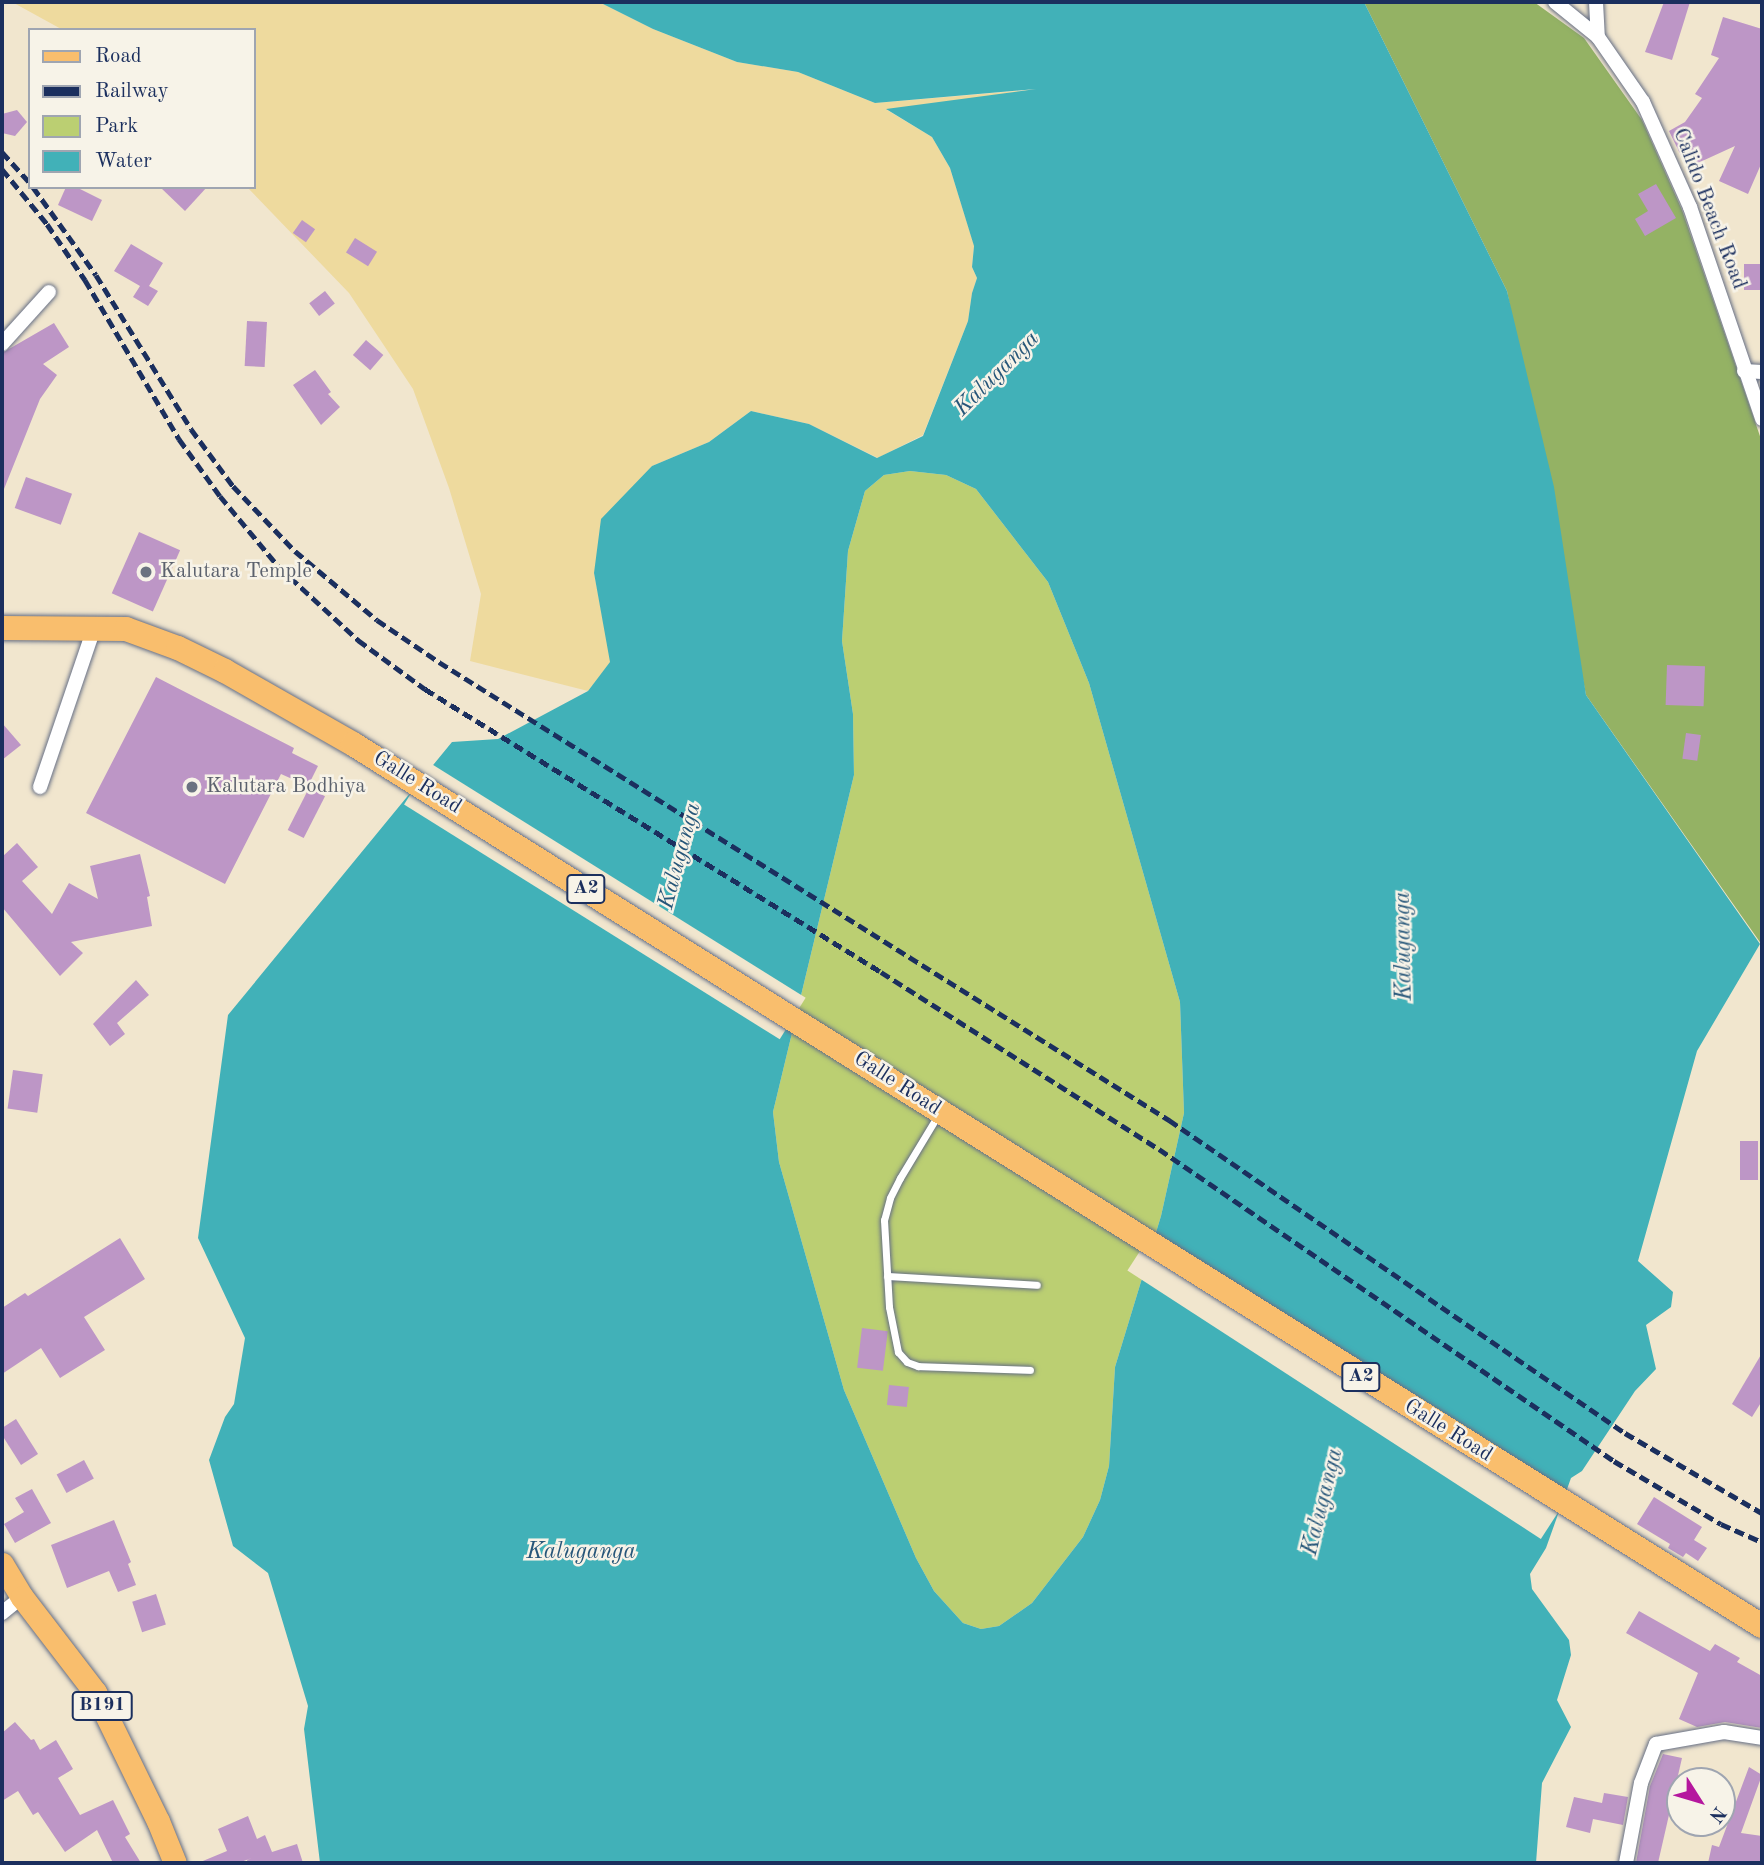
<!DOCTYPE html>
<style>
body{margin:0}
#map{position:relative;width:1764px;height:1865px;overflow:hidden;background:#f1e6ce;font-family:"Old Standard TT",serif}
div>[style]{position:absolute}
.green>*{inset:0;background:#bbcf72}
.forest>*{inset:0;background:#94b264}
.sand>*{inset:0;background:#eeda9e}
.water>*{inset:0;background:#41b1b8}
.pier>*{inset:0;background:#f1e6ce;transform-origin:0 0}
.building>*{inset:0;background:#bd96c6;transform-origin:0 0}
.roads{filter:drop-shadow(0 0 2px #666f85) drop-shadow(0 0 2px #666f85)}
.service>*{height:7px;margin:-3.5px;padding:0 3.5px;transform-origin:3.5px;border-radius:3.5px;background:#fff}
.minor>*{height:14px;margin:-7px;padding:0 7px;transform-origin:7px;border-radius:7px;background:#fff}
.primary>*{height:23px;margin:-11.5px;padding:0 11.5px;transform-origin:11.5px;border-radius:11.5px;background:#f9be6d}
.trunk>*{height:24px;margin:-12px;padding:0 12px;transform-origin:12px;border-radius:12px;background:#f9be6d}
.rail>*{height:5px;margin-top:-2.5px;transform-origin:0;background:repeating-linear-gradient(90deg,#1b2f5e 0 10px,transparent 0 15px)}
.dots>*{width:19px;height:19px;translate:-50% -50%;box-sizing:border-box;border:4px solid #f7f3e8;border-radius:50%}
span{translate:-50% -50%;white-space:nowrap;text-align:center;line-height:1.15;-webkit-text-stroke:5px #f7f3e8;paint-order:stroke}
.shield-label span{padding:2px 5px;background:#f7f3e8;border:2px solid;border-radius:5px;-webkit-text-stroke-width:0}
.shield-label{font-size:19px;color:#1b2f5e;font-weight:700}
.street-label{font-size:21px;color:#1b2f5e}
.worship-label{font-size:21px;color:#5b616d}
.left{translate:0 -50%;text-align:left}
.water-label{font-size:23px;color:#265679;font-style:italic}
.frame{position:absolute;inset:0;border:4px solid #1b2f5e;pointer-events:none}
.legend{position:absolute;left:28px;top:28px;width:228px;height:161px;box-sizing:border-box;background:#f7f3e8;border:2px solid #9fa5b1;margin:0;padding:9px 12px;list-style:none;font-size:21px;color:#1b2f5e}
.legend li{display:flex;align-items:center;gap:14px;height:35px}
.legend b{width:35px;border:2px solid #9fa5b1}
.north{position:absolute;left:1666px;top:1767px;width:70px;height:70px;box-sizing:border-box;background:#f7f3e8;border:2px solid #9fa5b1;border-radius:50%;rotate:127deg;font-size:19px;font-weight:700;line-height:28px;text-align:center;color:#1b2f5e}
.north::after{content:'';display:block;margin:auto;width:24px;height:32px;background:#b5179e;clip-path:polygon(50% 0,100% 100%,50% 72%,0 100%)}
</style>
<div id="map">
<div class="green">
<div style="clip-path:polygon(910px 471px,946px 475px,976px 489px,1048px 582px,1089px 683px,1180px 1002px,1184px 1113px,1161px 1216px,1115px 1367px,1109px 1466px,1100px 1500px,1083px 1537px,1032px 1603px,999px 1626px,981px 1629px,963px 1623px,934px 1591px,916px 1558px,844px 1390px,779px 1162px,773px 1112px,854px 775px,853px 714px,842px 641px,848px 551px,865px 491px,884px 475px)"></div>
</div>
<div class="forest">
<div style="clip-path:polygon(1364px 2px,1534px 2px,1584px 38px,1642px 120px,1682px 210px,1762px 442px,1762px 945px,1586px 695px,1507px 291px)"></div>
</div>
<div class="sand">
<div style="clip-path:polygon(12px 2px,599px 2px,653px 29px,737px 62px,798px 72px,875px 103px,1054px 88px,887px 110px,932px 137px,950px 168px,974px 245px,972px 267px,977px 278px,972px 293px,968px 321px,923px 435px,878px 458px,809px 424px,751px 411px,709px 442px,652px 466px,594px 573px,611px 662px,588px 691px,470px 661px,481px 594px,449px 488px,413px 389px,349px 293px,247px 187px,254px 187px,254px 30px,63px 30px)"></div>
</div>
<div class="water">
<div style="clip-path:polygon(evenodd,599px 2px,1364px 2px,1507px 291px,1554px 487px,1586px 695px,1760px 944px,1697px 1051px,1638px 1261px,1673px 1292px,1671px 1307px,1646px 1325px,1656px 1369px,1635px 1391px,1582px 1471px,1571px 1478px,1546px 1548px,1530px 1574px,1532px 1589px,1569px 1640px,1571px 1655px,1557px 1700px,1571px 1727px,1542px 1783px,1536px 1863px,320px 1863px,304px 1729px,308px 1706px,268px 1573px,233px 1546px,209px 1460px,225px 1417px,234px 1404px,245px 1338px,198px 1238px,228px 1015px,452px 742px,498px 739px,588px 691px,610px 662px,594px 573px,601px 519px,652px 466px,709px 442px,751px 411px,809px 424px,877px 458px,923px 436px,968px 321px,972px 293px,977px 278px,972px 267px,974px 246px,950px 168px,932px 137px,886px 109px,1036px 89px,875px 103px,798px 72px,737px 62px,653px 29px,599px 2px,910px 471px,946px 475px,976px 489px,1048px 582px,1089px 683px,1180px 1002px,1184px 1113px,1161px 1216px,1115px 1367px,1109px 1466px,1100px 1500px,1083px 1537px,1032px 1603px,999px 1626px,981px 1629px,963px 1623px,934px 1591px,916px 1558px,844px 1390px,779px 1162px,773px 1112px,854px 775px,853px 714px,842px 641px,848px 551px,865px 491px,884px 475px,910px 471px)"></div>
</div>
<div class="pier">
<div style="left:430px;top:763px;width:443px;height:49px;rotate:32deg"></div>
<div style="left:1153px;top:1231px;width:493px;height:47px;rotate:33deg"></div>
</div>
<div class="building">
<div style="clip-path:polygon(1664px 2px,1690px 2px,1672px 60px,1645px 52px)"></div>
<div style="clip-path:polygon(1723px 17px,1762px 29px,1762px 162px,1748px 194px,1719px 181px,1735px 146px,1687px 168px,1669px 131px,1685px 122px,1702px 98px,1695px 94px,1719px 58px,1711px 55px)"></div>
<div style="clip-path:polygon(17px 110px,27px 122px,15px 136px,2px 133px,2px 114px)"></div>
<div style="clip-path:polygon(1656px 184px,1676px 218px,1645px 236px,1635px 219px,1648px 211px,1638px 194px)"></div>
<div style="clip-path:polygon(66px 187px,76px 187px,102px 200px,92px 221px,58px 205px)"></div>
<div style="clip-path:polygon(160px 187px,207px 187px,185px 211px)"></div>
<div style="left:302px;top:220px;width:16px;height:16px;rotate:35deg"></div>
<div style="left:355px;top:238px;width:26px;height:17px;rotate:32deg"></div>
<div style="clip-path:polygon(131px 244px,163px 263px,149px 286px,158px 291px,148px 306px,133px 297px,140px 286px,114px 271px)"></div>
<div style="left:1744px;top:264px;width:18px;height:26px"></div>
<div style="left:325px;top:291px;width:16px;height:20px;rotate:52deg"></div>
<div style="left:247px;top:321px;width:20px;height:45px;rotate:3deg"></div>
<div style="clip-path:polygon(54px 323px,69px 347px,43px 364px,57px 375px,40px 399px,2px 494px,2px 353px)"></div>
<div style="left:366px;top:340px;width:23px;height:20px;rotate:41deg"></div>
<div style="clip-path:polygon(315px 370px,331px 392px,328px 394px,340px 407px,321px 425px,293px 385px)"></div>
<div style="left:26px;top:477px;width:49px;height:33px;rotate:20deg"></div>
<div style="left:139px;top:532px;width:45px;height:67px;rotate:24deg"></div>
<div style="left:1667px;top:665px;width:38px;height:40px;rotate:2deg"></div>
<div style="clip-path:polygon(156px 677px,294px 748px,292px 753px,318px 766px,308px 786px,281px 774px,225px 884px,86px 813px)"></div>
<div style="clip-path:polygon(2px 723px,21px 745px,2px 760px)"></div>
<div style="left:1686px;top:733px;width:15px;height:26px;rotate:8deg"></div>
<div style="left:309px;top:788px;width:18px;height:47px;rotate:27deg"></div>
<div style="clip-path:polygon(17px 843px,38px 867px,22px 881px,52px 914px,69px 883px,98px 899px,90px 866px,140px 854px,150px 896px,147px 897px,152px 926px,71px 942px,83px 953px,60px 976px,2px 907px,2px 857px)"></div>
<div style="clip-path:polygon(136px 980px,149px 995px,117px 1023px,125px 1034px,110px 1046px,93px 1024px)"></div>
<div style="left:13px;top:1070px;width:30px;height:39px;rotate:8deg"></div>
<div style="left:1740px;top:1141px;width:18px;height:39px"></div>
<div style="clip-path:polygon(120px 1238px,145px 1279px,84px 1317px,105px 1350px,60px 1378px,41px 1348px,2px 1374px,2px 1308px,25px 1293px,28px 1296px)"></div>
<div style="left:862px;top:1328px;width:26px;height:40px;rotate:7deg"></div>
<div style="clip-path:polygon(1762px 1353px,1762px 1401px,1752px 1417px,1732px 1404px)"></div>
<div style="left:889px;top:1385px;width:20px;height:20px;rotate:6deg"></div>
<div style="clip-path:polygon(16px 1419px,38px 1454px,21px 1465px,2px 1435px,2px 1428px)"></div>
<div style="left:84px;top:1460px;width:21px;height:31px;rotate:62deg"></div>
<div style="clip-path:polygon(32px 1489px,51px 1523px,15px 1543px,4px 1524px,24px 1512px,15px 1498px)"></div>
<div style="clip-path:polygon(1654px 1497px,1702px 1527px,1694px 1540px,1707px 1548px,1698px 1561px,1686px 1553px,1683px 1557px,1668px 1548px,1670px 1544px,1637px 1524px)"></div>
<div style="clip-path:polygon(114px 1520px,131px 1562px,128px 1564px,136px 1585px,118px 1592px,109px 1571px,67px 1588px,51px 1545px)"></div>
<div style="left:156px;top:1594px;width:32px;height:25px;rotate:72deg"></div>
<div style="clip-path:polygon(1639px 1611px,1710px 1651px,1715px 1644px,1740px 1658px,1737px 1662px,1762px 1676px,1762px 1728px,1725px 1722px,1697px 1727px,1679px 1719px,1698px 1673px,1626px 1633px)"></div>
<div style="clip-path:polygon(15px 1722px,31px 1740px,34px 1739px,40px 1750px,56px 1740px,73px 1769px,58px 1778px,80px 1815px,113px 1800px,130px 1834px,125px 1837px,141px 1863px,113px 1863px,97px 1830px,65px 1852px,38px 1812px,33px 1815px,18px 1791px,2px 1801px,2px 1733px)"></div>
<div style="clip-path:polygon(1663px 1754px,1682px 1758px,1658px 1863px,1636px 1863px,1650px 1786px)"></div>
<div style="clip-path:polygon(1749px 1767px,1762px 1775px,1741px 1833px,1762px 1836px,1762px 1863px,1708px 1863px,1712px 1845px,1719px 1847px)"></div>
<div style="clip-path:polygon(1604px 1793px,1628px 1797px,1623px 1825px,1593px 1819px,1590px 1833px,1566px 1827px,1574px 1797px,1602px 1803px)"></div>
<div style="clip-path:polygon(248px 1816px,257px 1839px,265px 1835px,272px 1852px,297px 1844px,303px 1863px,248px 1863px,247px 1860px,252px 1858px,238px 1863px,198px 1863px,227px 1851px,218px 1829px)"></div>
</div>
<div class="roads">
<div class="service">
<div style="left:938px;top:1115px;width:74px;rotate:121.1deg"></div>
<div style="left:900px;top:1178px;width:22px;rotate:117deg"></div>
<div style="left:890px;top:1198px;width:23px;rotate:105deg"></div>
<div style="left:884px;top:1220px;width:87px;rotate:86.7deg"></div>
<div style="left:889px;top:1307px;width:46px;rotate:78.7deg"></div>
<div style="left:898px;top:1352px;width:13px;rotate:48deg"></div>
<div style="left:907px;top:1362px;width:12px;rotate:20deg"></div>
<div style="left:918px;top:1366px;width:112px;rotate:2deg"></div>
<div style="left:887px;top:1276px;width:150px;rotate:3.4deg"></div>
</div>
<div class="minor">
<div style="left:1555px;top:2px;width:55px;rotate:39.1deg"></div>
<div style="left:1598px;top:37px;width:79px;rotate:55.3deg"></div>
<div style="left:1643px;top:102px;width:115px;rotate:65.9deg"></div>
<div style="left:1690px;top:207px;width:224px;rotate:71.2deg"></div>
<div style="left:1596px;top:2px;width:35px;rotate:87deg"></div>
<div style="left:2px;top:344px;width:70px;rotate:-47.9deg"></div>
<div style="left:1744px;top:371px;width:18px;rotate:3deg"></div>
<div style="left:40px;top:787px;width:168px;rotate:-71.2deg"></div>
<div style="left:2px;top:1613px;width:26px;rotate:-39deg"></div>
<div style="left:1626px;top:1863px;width:81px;rotate:-79.4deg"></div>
<div style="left:1641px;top:1783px;width:42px;rotate:-69deg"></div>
<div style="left:1656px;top:1744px;width:69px;rotate:-10deg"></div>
<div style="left:1724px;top:1732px;width:38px;rotate:9deg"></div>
</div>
<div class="primary">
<div style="left:2px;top:1564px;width:39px;rotate:59deg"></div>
<div style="left:22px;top:1597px;width:120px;rotate:52.5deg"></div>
<div style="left:95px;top:1692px;width:144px;rotate:64deg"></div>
<div style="left:158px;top:1821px;width:45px;rotate:68deg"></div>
</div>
<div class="trunk">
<div style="left:2px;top:628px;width:124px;rotate:0.5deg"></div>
<div style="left:126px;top:629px;width:55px;rotate:20.1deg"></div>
<div style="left:178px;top:648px;width:52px;rotate:26.1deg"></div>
<div style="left:225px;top:671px;width:147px;rotate:29.7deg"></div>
<div style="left:353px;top:744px;width:1662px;rotate:32.05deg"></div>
</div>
</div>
<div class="rail">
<div style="left:2px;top:152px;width:42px;rotate:47.9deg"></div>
<div style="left:2px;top:169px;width:71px;rotate:50.7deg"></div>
<div style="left:47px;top:224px;width:68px;rotate:55.8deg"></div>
<div style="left:85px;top:280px;width:185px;rotate:59.4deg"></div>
<div style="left:179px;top:439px;width:70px;rotate:54.3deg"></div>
<div style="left:220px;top:496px;width:92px;rotate:50.3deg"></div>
<div style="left:279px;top:567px;width:108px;rotate:42.7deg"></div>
<div style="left:358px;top:640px;width:83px;rotate:36.2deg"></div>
<div style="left:425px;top:689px;width:537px;rotate:31.82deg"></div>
<div style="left:881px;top:972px;width:330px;rotate:32.5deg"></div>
<div style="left:1159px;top:1149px;width:552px;rotate:34.44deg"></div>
<div style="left:1614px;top:1461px;width:124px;rotate:30.5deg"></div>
<div style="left:1721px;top:1524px;width:45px;rotate:23.7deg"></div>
<div style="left:33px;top:187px;width:108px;rotate:54.4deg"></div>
<div style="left:96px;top:275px;width:181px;rotate:58.3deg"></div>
<div style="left:191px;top:429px;width:71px;rotate:53.6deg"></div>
<div style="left:233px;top:486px;width:90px;rotate:46.4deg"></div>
<div style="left:295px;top:551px;width:107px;rotate:40.1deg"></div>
<div style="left:377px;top:620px;width:75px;rotate:34.1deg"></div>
<div style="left:439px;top:662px;width:862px;rotate:32.1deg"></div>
<div style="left:1169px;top:1120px;width:553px;rotate:34.47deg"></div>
<div style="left:1625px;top:1433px;width:159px;rotate:30.3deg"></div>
</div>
<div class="dots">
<div style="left:146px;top:572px;background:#6b7280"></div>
<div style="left:192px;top:787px;background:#6b7280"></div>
</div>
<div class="shield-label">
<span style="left:586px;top:889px">A2</span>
<span style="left:1361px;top:1377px">A2</span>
<span style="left:102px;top:1706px">B191</span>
</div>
<div class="street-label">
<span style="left:1709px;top:209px;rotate:69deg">Calido Beach Road</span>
<span style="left:417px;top:783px;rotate:32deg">Galle Road</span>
<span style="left:897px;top:1084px;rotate:33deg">Galle Road</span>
<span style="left:1448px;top:1431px;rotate:32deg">Galle Road</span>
</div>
<div class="worship-label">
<span class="left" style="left:160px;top:572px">Kalutara Temple</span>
<span class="left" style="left:206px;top:787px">Kalutara Bodhiya</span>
</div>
<div class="water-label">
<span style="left:997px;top:374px;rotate:-45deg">Kaluganga</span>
<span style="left:680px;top:856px;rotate:-75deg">Kaluganga</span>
<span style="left:1404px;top:946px;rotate:-91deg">Kaluganga</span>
<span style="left:1323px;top:1502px;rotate:-76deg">Kaluganga</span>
<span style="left:581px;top:1552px">Kaluganga</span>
</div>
<div class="frame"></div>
<ul class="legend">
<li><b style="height:9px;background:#f9be6d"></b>Road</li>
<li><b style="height:9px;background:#1b2f5e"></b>Railway</li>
<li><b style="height:19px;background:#bbcf72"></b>Park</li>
<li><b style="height:19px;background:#41b1b8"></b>Water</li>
</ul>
<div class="north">N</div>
</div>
